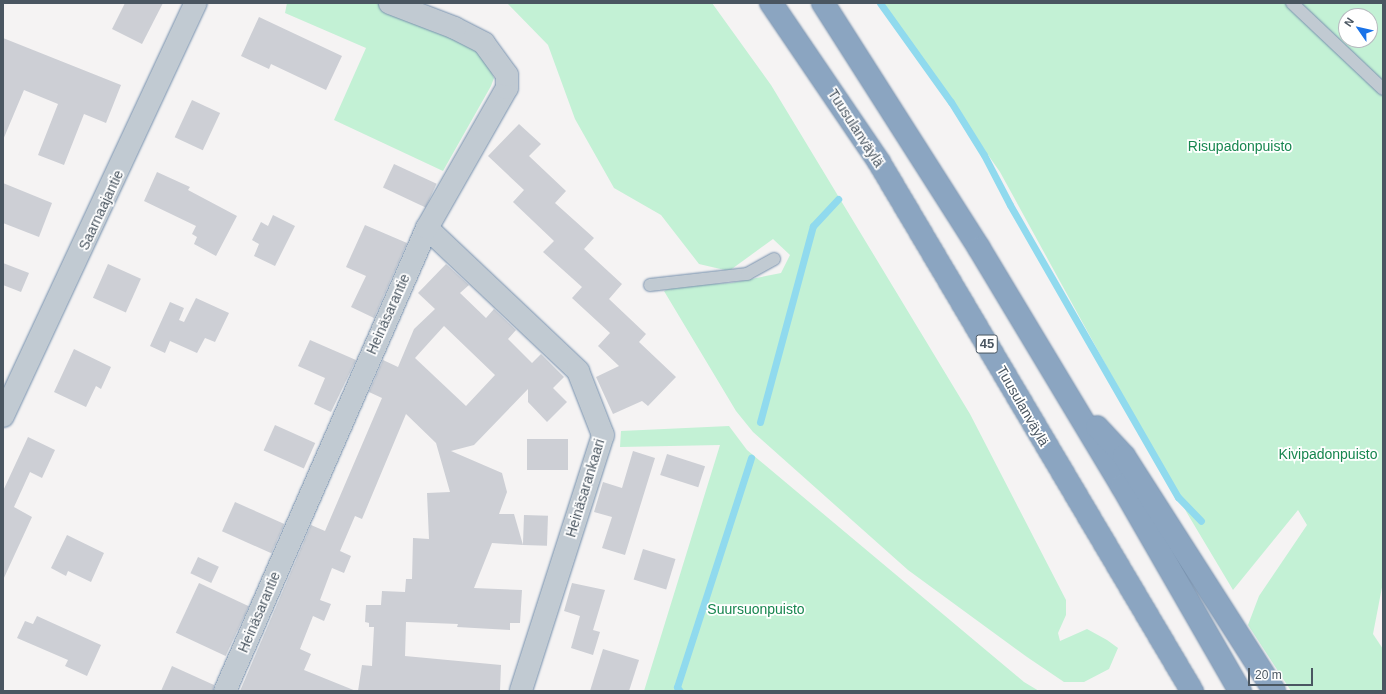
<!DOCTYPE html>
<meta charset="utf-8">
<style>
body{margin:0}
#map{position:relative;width:1386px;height:694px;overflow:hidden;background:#f5f3f3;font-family:Helvetica,sans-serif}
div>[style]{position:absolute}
.green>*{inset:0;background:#c3f1d5}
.stream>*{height:7px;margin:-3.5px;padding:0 3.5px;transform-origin:3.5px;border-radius:3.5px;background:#90daee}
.building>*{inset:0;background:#cdcfd5;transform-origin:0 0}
.roads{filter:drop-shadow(0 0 1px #7690ad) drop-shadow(0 0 1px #7690ad)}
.lane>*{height:12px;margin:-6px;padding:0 6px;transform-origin:6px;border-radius:6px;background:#c1cad2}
.street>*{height:22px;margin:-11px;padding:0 11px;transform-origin:11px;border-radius:11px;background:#c1cad2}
.highway>*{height:22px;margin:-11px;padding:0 11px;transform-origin:11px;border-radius:11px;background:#8ba5c1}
span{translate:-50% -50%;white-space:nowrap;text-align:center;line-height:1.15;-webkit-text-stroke:3.5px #fff;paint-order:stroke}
.shield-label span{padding:1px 3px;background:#fff;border:1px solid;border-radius:3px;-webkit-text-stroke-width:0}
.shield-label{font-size:13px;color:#4a5661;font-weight:700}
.street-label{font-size:14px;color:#4a5661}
.park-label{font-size:14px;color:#17864f}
.frame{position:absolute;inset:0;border:4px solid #4a5661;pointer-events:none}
.north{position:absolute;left:1338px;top:8px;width:40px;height:40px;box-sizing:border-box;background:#fff;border:1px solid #b7bbc0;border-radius:50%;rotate:304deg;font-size:11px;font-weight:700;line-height:16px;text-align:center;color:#4a5661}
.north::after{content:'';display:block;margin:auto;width:14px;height:18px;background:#1a73e8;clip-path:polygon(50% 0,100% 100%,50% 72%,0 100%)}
.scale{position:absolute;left:1248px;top:668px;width:65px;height:18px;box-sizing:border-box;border:2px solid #4a5661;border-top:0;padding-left:5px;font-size:12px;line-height:14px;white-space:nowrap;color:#4a5661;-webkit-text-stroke:3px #fff;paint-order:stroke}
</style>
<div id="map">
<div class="green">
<div style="clip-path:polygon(287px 3px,376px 3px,476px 50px,485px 58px,494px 78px,491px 86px,443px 171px,334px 120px,366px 48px,285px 13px)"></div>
<div style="clip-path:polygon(507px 3px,712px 3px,771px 85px,970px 414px,1066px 600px,1066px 615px,1058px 633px,1060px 641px,1087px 629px,1107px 640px,1118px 648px,1109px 669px,1084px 682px,1064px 682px,1027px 657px,908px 570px,753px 432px,736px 411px,664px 291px,674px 286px,731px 283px,781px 273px,790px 255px,773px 239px,729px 271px,699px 264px,661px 215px,614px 188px,575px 119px,548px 45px)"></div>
<div style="clip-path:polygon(evenodd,882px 3px,1383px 3px,1383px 582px,1373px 634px,1383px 649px,1383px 691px,1291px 691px,1248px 625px,1259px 596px,1307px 525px,1298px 510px,1233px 590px,1187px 513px,1000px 172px,882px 3px,1346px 16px,1370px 16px,1370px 40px,1346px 40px,1346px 16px)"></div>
<div style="clip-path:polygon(729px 426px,747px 450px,1024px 682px,1039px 691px,644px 691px,720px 445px,620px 447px,621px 431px)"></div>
</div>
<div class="stream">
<div style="left:880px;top:3px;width:122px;rotate:54.4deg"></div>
<div style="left:951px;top:102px;width:62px;rotate:58.1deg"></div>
<div style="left:984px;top:155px;width:56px;rotate:62.5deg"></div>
<div style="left:1010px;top:205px;width:337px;rotate:60.1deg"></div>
<div style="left:1178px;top:497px;width:33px;rotate:46deg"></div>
<div style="left:760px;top:422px;width:203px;rotate:-74.9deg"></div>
<div style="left:813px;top:226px;width:37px;rotate:-47deg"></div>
<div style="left:680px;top:691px;width:5px;rotate:-127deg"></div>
<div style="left:677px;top:687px;width:241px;rotate:-72.1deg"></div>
</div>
<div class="building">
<div style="clip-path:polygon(125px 3px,163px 3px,142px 44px,112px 29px)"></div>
<div style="clip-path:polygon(259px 17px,342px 56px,326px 90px,271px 64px,269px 69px,241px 56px)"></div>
<div style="clip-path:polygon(3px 38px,121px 85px,106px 123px,84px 114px,64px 165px,38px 155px,58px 104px,24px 90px,3px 140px)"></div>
<div style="left:192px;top:100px;width:31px;height:41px;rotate:25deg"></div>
<div style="clip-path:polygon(519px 124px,541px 144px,529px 156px,566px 191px,555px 203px,594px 238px,584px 249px,622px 284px,609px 299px,646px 334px,639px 342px,676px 377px,648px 406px,642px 401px,613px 414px,596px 377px,619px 366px,598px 346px,610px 333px,572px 298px,582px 287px,543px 252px,554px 241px,513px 202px,524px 190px,488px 156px)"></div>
<div style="left:394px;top:164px;width:47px;height:26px;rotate:25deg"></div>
<div style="clip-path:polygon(157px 172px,190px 187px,188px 190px,237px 216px,216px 256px,194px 244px,197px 237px,192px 234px,196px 226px,144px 201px)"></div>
<div style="clip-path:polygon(3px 183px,52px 203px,39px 237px,3px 223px)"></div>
<div style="clip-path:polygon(273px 215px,295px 226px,275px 266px,254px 256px,259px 244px,252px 240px,261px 222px,268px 226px)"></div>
<div style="clip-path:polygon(365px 225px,407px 243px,374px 318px,351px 307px,366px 276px,346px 267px)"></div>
<div style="clip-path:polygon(3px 263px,29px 273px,21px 292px,3px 285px)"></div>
<div style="left:108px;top:264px;width:36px;height:37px;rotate:24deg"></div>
<div style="clip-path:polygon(evenodd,446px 264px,469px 285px,460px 293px,486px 318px,494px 309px,516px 330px,508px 339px,532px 363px,541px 354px,564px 377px,553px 388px,567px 402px,547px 422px,528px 402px,528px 389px,474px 445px,451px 451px,502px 473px,507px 492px,499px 514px,514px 514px,523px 545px,492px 543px,474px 588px,522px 590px,520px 623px,510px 623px,510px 630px,457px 627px,458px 624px,406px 622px,405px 656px,501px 665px,500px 691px,358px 691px,362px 665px,372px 666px,374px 627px,369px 627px,369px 623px,365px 622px,366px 605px,381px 605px,382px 591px,405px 592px,406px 579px,412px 579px,413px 538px,429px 539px,427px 493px,450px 492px,436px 443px,406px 414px,362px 519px,355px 516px,340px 551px,351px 556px,344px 573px,332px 568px,320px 600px,331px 604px,324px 621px,313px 616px,300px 649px,311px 654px,304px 670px,356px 691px,240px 691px,311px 525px,325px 531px,382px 398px,369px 392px,383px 360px,398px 367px,414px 329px,435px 309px,418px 293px,446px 264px,444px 326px,495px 375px,466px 406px,415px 358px,444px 326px)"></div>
<div style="clip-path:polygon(196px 298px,229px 313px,215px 342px,205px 338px,197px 353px,170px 341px,165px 353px,150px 346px,170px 302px,184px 308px,179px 320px,184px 322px)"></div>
<div style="clip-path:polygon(310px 340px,356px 360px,331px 412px,314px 404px,325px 378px,298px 366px)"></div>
<div style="clip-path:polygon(74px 349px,111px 367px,101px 389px,96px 386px,86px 407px,54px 392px)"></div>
<div style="left:275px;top:425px;width:44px;height:28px;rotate:24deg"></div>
<div style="clip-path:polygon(28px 437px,55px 450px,42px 478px,30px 472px,14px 507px,32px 517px,3px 580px,3px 491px)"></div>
<div style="left:527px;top:439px;width:41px;height:31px"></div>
<div style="clip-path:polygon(633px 451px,655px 458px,625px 555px,602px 548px,612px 517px,594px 512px,603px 482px,622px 488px)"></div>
<div style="left:667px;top:454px;width:40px;height:22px;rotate:18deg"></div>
<div style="left:235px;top:502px;width:54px;height:32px;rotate:24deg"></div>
<div style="left:524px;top:515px;width:24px;height:30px;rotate:2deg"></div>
<div style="clip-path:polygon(67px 535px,104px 553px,91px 582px,68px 571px,66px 576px,51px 568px)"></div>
<div style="left:643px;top:549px;width:34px;height:32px;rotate:17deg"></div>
<div style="left:198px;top:557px;width:23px;height:18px;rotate:25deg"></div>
<div style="left:199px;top:583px;width:55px;height:55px;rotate:25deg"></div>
<div style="clip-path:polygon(572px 583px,605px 590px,593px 630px,600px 632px,593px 655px,571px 648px,580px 616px,564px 611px)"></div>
<div style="clip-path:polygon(37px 616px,101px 645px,87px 676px,65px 666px,68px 660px,17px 638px,25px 621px,33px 624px)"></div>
<div style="clip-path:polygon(603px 649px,639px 660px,629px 691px,590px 691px)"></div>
<div style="clip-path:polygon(172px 666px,214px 685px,213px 691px,161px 691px)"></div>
</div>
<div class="roads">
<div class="lane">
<div style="left:1292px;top:3px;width:125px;rotate:43.4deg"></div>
<div style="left:650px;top:285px;width:98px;rotate:-6.5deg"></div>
<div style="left:747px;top:274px;width:31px;rotate:-29deg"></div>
</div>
<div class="street">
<div style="left:427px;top:228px;width:208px;rotate:43.4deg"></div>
<div style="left:578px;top:371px;width:69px;rotate:68.7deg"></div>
<div style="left:603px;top:435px;width:269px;rotate:107.8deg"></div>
<div style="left:3px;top:416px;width:456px;rotate:-65deg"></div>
<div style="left:225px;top:691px;width:505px;rotate:-66.43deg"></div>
<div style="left:427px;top:228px;width:161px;rotate:-60.3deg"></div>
<div style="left:507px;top:88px;width:13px;rotate:-90deg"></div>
<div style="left:507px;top:75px;width:39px;rotate:-126deg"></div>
<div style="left:484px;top:43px;width:33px;rotate:-153deg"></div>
<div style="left:455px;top:28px;width:70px;rotate:-159deg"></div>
</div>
<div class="highway">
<div style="left:771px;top:3px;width:192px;rotate:55.8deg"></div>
<div style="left:879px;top:162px;width:615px;rotate:59.39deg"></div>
<div style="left:823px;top:3px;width:290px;rotate:57.5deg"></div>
<div style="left:979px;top:248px;width:278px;rotate:59deg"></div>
<div style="left:1122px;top:486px;width:237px;rotate:60.1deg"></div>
<div style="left:1097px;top:427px;width:40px;rotate:47deg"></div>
<div style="left:1124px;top:456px;width:279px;rotate:57.4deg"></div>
</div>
</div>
<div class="shield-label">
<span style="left:987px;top:344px">45</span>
</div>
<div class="street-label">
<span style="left:856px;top:128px;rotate:57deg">Tuusulanväylä</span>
<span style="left:101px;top:210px;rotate:-65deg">Saarnaajantie</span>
<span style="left:388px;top:314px;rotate:-66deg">Heinäsarantie</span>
<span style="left:1023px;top:406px;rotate:60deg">Tuusulanväylä</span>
<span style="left:585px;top:488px;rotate:-73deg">Heinäsarankaari</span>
<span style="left:259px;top:612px;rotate:-67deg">Heinäsarantie</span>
</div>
<div class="park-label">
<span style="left:1240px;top:146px">Risupadonpuisto</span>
<span style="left:1328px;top:454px">Kivipadonpuisto</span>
<span style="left:756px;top:609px">Suursuonpuisto</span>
</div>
<div class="frame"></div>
<div class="north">N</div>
<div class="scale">20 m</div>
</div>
